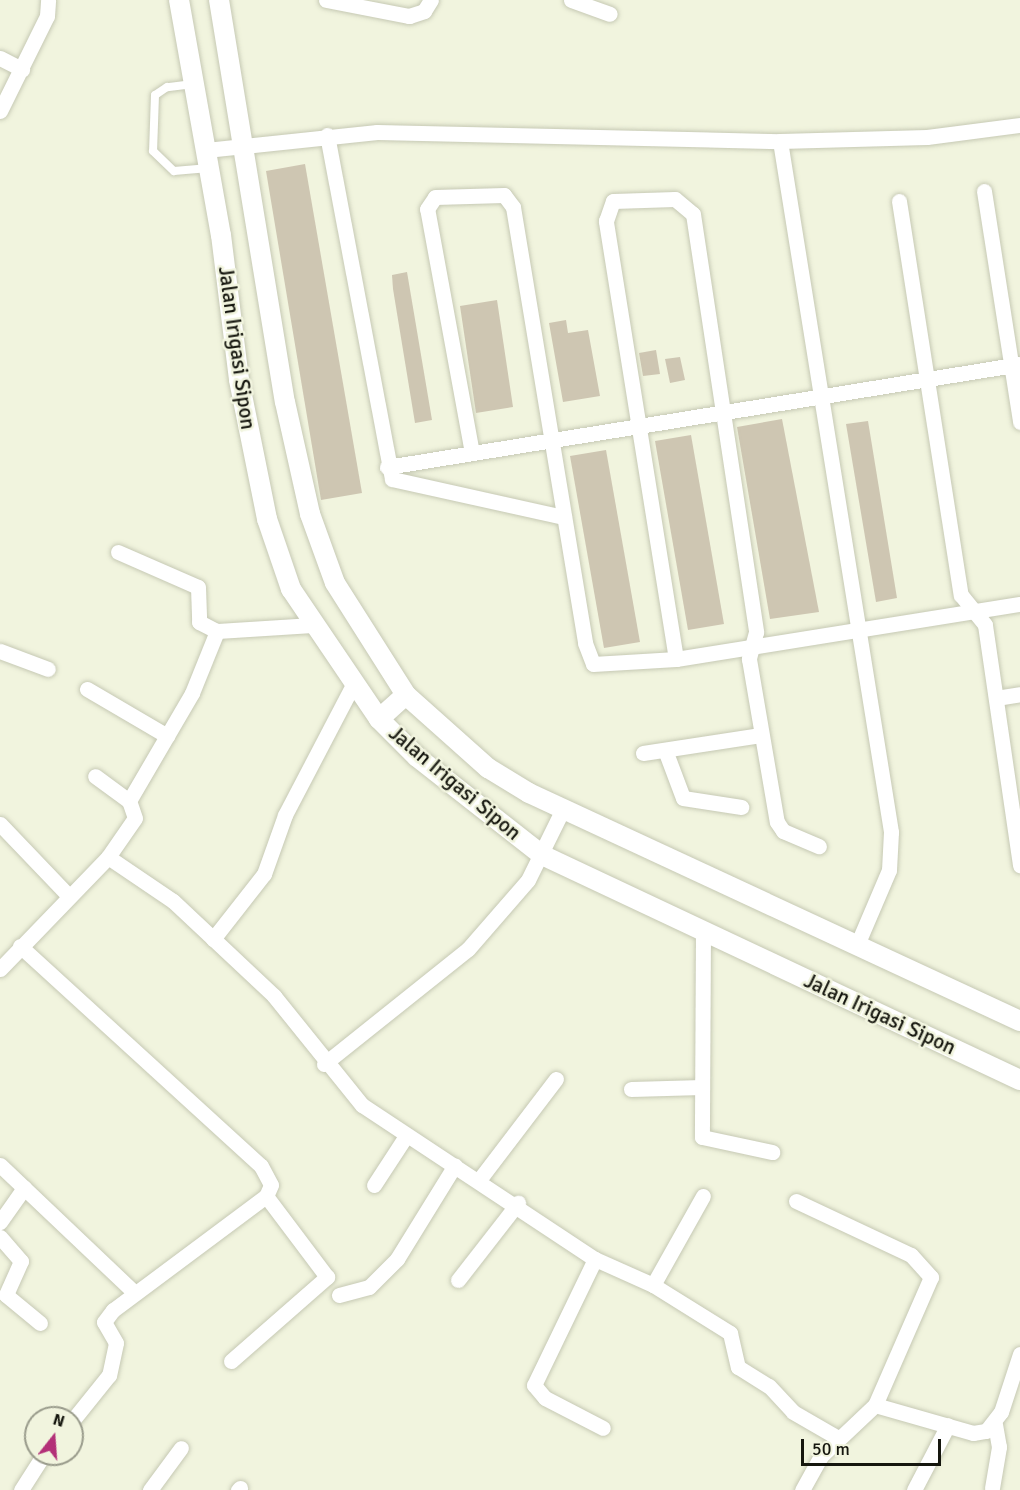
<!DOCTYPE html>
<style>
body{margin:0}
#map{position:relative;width:1020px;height:1490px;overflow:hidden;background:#f1f4de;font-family:Signika,sans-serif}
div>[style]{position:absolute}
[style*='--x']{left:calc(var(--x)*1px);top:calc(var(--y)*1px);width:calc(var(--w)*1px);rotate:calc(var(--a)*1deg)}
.building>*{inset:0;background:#cec6b2}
.roads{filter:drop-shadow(0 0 2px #c6c9b4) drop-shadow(0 0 2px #c6c9b4)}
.service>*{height:8px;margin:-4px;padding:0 4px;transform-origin:4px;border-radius:4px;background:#fff}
.minor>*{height:15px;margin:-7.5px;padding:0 7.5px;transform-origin:7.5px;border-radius:7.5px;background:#fff}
.tertiary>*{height:20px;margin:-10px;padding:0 10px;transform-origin:10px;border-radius:10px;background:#fff}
span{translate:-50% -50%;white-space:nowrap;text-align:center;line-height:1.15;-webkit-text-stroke:5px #f1f4de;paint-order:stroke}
.street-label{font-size:21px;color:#15160e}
.north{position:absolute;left:24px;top:1406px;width:60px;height:60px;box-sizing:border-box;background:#f1f4de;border:2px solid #999b8b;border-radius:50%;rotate:17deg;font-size:16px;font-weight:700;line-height:24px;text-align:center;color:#15160e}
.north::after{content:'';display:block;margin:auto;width:21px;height:27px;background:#b33078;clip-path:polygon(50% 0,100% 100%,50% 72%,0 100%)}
.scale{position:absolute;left:801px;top:1439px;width:140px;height:27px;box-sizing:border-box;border:3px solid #15160e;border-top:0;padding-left:8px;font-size:18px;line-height:21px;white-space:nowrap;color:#15160e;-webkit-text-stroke:4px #f1f4de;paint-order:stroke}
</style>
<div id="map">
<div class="building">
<i style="clip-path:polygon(305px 164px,362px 493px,321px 500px,266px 171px)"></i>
<i style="clip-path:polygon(407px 272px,432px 420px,415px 423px,393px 289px,392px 275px)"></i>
<i style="clip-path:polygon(497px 300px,513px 407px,476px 413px,460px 306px)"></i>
<i style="clip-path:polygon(566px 320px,568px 333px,588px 330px,600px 396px,563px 402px,549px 323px)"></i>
<i style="clip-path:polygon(656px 350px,660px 374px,643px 376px,639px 353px)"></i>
<i style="clip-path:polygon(680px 357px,685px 380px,670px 383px,665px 359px)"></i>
<i style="clip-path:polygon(782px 419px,819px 612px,770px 619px,737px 427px)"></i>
<i style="clip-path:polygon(868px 421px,897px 598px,876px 602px,846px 424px)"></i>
<i style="clip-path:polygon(691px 435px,724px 624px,688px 630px,655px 441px)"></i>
<i style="clip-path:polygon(606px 450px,640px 642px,604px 648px,570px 456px)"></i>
</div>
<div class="roads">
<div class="service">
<i style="--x:193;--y:84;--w:26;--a:173"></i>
<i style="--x:167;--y:87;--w:14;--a:146"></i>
<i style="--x:155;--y:95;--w:56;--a:92"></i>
<i style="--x:153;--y:151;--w:29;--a:44"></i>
<i style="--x:174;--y:171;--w:35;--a:-5"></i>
</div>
<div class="minor">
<i style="--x:326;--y:0;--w:85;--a:10.9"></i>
<i style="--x:409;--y:16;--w:16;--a:-18"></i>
<i style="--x:424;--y:11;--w:13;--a:-58"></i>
<i style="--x:571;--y:0;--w:41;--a:19.7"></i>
<i style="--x:0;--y:58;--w:25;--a:27"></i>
<i style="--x:0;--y:111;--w:106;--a:-63.7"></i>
<i style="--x:47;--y:16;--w:16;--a:-86"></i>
<i style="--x:327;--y:135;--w:350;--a:79.3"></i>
<i style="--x:392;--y:479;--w:176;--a:12.5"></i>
<i style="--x:780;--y:141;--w:700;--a:80.87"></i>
<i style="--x:891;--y:832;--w:38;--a:93"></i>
<i style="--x:889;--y:870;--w:82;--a:113.1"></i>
<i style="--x:206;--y:150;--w:172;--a:-6"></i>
<i style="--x:377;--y:132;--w:403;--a:1.3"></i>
<i style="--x:780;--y:141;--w:147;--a:-1.6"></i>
<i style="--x:927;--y:137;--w:94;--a:-7.4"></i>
<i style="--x:984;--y:191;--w:234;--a:81.1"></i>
<i style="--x:899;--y:201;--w:399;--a:81.1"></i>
<i style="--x:961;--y:595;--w:38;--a:51"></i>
<i style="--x:985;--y:625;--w:243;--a:81.7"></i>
<i style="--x:472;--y:453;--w:248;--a:-100.4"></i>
<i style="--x:427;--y:209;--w:14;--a:-56"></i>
<i style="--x:435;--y:197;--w:69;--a:-1.7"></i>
<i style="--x:504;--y:195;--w:15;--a:53"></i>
<i style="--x:513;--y:207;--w:442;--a:80.6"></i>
<i style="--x:585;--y:643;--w:22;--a:69"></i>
<i style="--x:593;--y:664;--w:83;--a:-3.4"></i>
<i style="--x:676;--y:659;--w:348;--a:-9.1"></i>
<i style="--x:387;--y:467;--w:641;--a:-9.24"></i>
<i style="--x:118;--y:552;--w:87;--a:23.6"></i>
<i style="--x:198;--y:587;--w:35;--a:88"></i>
<i style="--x:199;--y:622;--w:20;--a:27"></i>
<i style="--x:0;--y:651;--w:51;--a:20.6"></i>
<i style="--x:676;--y:659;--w:444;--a:-99.1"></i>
<i style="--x:606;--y:221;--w:21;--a:-71"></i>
<i style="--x:613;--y:201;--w:62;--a:-1.8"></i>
<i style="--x:675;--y:199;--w:23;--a:40"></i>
<i style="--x:693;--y:214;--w:423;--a:81.4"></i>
<i style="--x:756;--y:632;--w:28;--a:105"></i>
<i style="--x:749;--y:659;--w:165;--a:80.3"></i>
<i style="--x:777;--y:822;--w:11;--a:56"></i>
<i style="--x:783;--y:831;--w:39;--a:23"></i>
<i style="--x:87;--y:689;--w:93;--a:30.4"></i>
<i style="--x:996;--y:698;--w:24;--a:-9"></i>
<i style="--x:665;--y:750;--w:51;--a:69.4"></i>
<i style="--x:683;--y:798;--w:59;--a:8.8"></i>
<i style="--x:643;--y:753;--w:119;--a:-8.7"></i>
<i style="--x:129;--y:801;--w:125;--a:-59.7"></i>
<i style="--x:192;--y:693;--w:67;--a:-68"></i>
<i style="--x:217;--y:631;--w:96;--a:-3.6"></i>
<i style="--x:0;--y:824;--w:97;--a:46.3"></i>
<i style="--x:108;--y:857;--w:78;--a:34.1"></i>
<i style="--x:173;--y:901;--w:139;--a:43.2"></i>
<i style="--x:274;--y:996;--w:140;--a:51.1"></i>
<i style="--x:362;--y:1105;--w:279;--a:33.5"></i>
<i style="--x:595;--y:1259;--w:64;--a:24.1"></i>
<i style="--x:653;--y:1285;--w:91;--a:31.9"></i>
<i style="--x:730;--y:1333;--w:35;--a:77"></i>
<i style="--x:738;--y:1367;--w:36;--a:32"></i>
<i style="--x:769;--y:1386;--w:35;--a:47"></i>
<i style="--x:793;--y:1412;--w:52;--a:30"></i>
<i style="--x:703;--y:930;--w:207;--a:90.3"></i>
<i style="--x:702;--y:1137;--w:72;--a:12.1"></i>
<i style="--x:213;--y:939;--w:83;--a:-51.9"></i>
<i style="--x:264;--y:874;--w:63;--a:-70.4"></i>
<i style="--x:285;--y:815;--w:147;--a:-62.4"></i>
<i style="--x:20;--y:946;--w:326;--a:42.4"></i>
<i style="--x:261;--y:1166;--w:21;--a:62"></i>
<i style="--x:271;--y:1185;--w:12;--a:114"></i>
<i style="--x:266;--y:1196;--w:191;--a:143.3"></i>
<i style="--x:113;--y:1310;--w:15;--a:127"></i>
<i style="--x:104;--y:1322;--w:24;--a:60"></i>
<i style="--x:116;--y:1343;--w:33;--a:102"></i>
<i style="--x:109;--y:1375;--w:59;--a:128.8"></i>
<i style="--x:0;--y:969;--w:156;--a:-46"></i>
<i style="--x:108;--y:857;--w:47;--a:-55.3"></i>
<i style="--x:135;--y:818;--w:18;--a:-109"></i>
<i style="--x:129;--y:801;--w:42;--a:-143.7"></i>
<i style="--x:324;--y:1064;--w:184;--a:-38.6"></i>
<i style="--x:468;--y:949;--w:91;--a:-49"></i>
<i style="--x:528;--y:880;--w:79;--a:-63.8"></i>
<i style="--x:631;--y:1089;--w:71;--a:-1.6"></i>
<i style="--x:0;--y:1165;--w:185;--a:43.5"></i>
<i style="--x:479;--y:1180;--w:127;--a:-52.7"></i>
<i style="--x:374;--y:1185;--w:59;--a:-56.9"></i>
<i style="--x:796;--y:1201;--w:127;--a:25.2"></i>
<i style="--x:911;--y:1255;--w:30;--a:48"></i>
<i style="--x:931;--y:1277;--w:140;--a:113.6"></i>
<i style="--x:875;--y:1405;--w:74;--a:136.6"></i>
<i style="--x:821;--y:1456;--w:39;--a:119"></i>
<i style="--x:0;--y:1222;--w:42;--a:-54.8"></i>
<i style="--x:0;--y:1237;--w:32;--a:49"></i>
<i style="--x:21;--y:1261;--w:37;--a:114"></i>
<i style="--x:6;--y:1295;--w:44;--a:39.5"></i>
<i style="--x:595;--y:1259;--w:140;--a:115.8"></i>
<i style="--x:534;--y:1385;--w:17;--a:50"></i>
<i style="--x:545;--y:1398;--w:65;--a:27.3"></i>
<i style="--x:458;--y:1280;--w:98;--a:-52.1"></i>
<i style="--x:653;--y:1285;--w:102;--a:-60.7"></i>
<i style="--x:339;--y:1295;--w:31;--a:-15"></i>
<i style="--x:369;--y:1287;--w:40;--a:-45"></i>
<i style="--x:397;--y:1259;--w:110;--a:-58.3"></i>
<i style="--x:231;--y:1361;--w:128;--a:-41.2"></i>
<i style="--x:327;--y:1277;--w:101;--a:-127"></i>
<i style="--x:875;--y:1405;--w:102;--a:15.9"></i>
<i style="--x:973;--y:1433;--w:13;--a:-9"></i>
<i style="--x:986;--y:1431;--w:24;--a:-52"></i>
<i style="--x:1001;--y:1412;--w:61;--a:-71.9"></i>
<i style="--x:992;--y:1488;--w:42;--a:-80.3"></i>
<i style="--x:999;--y:1447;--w:23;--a:-100"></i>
<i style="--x:21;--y:1490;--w:43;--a:-57.4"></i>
<i style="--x:150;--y:1490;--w:52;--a:-53.6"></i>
<i style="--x:238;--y:1490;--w:3;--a:-45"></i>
<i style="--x:914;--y:1490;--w:73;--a:-62.4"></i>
</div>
<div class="tertiary">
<i style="--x:179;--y:0;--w:239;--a:79.9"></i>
<i style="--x:221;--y:235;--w:146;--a:82.9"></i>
<i style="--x:239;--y:380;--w:142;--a:78.6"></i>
<i style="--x:267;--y:519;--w:74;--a:71.1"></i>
<i style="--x:291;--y:589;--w:157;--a:55.9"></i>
<i style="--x:379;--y:719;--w:54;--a:45"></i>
<i style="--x:417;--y:757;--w:159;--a:38.1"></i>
<i style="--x:542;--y:855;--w:528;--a:25.21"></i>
<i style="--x:219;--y:0;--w:407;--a:80.7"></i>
<i style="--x:285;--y:402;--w:115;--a:77.4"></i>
<i style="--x:310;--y:514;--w:73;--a:70.1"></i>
<i style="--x:335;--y:583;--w:133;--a:57.6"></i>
<i style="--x:406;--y:695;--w:110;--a:41.7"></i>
<i style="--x:488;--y:768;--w:48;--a:31.4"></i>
<i style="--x:529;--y:793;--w:541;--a:24.91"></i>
<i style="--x:379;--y:719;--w:36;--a:-42"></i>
</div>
</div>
<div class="street-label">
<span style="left:237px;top:348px;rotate:82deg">Jalan Irigasi Sipon</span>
<span style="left:455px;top:783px;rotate:40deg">Jalan Irigasi Sipon</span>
<span style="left:880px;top:1014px;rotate:25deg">Jalan Irigasi Sipon</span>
</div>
<div class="north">N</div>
<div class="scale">50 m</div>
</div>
